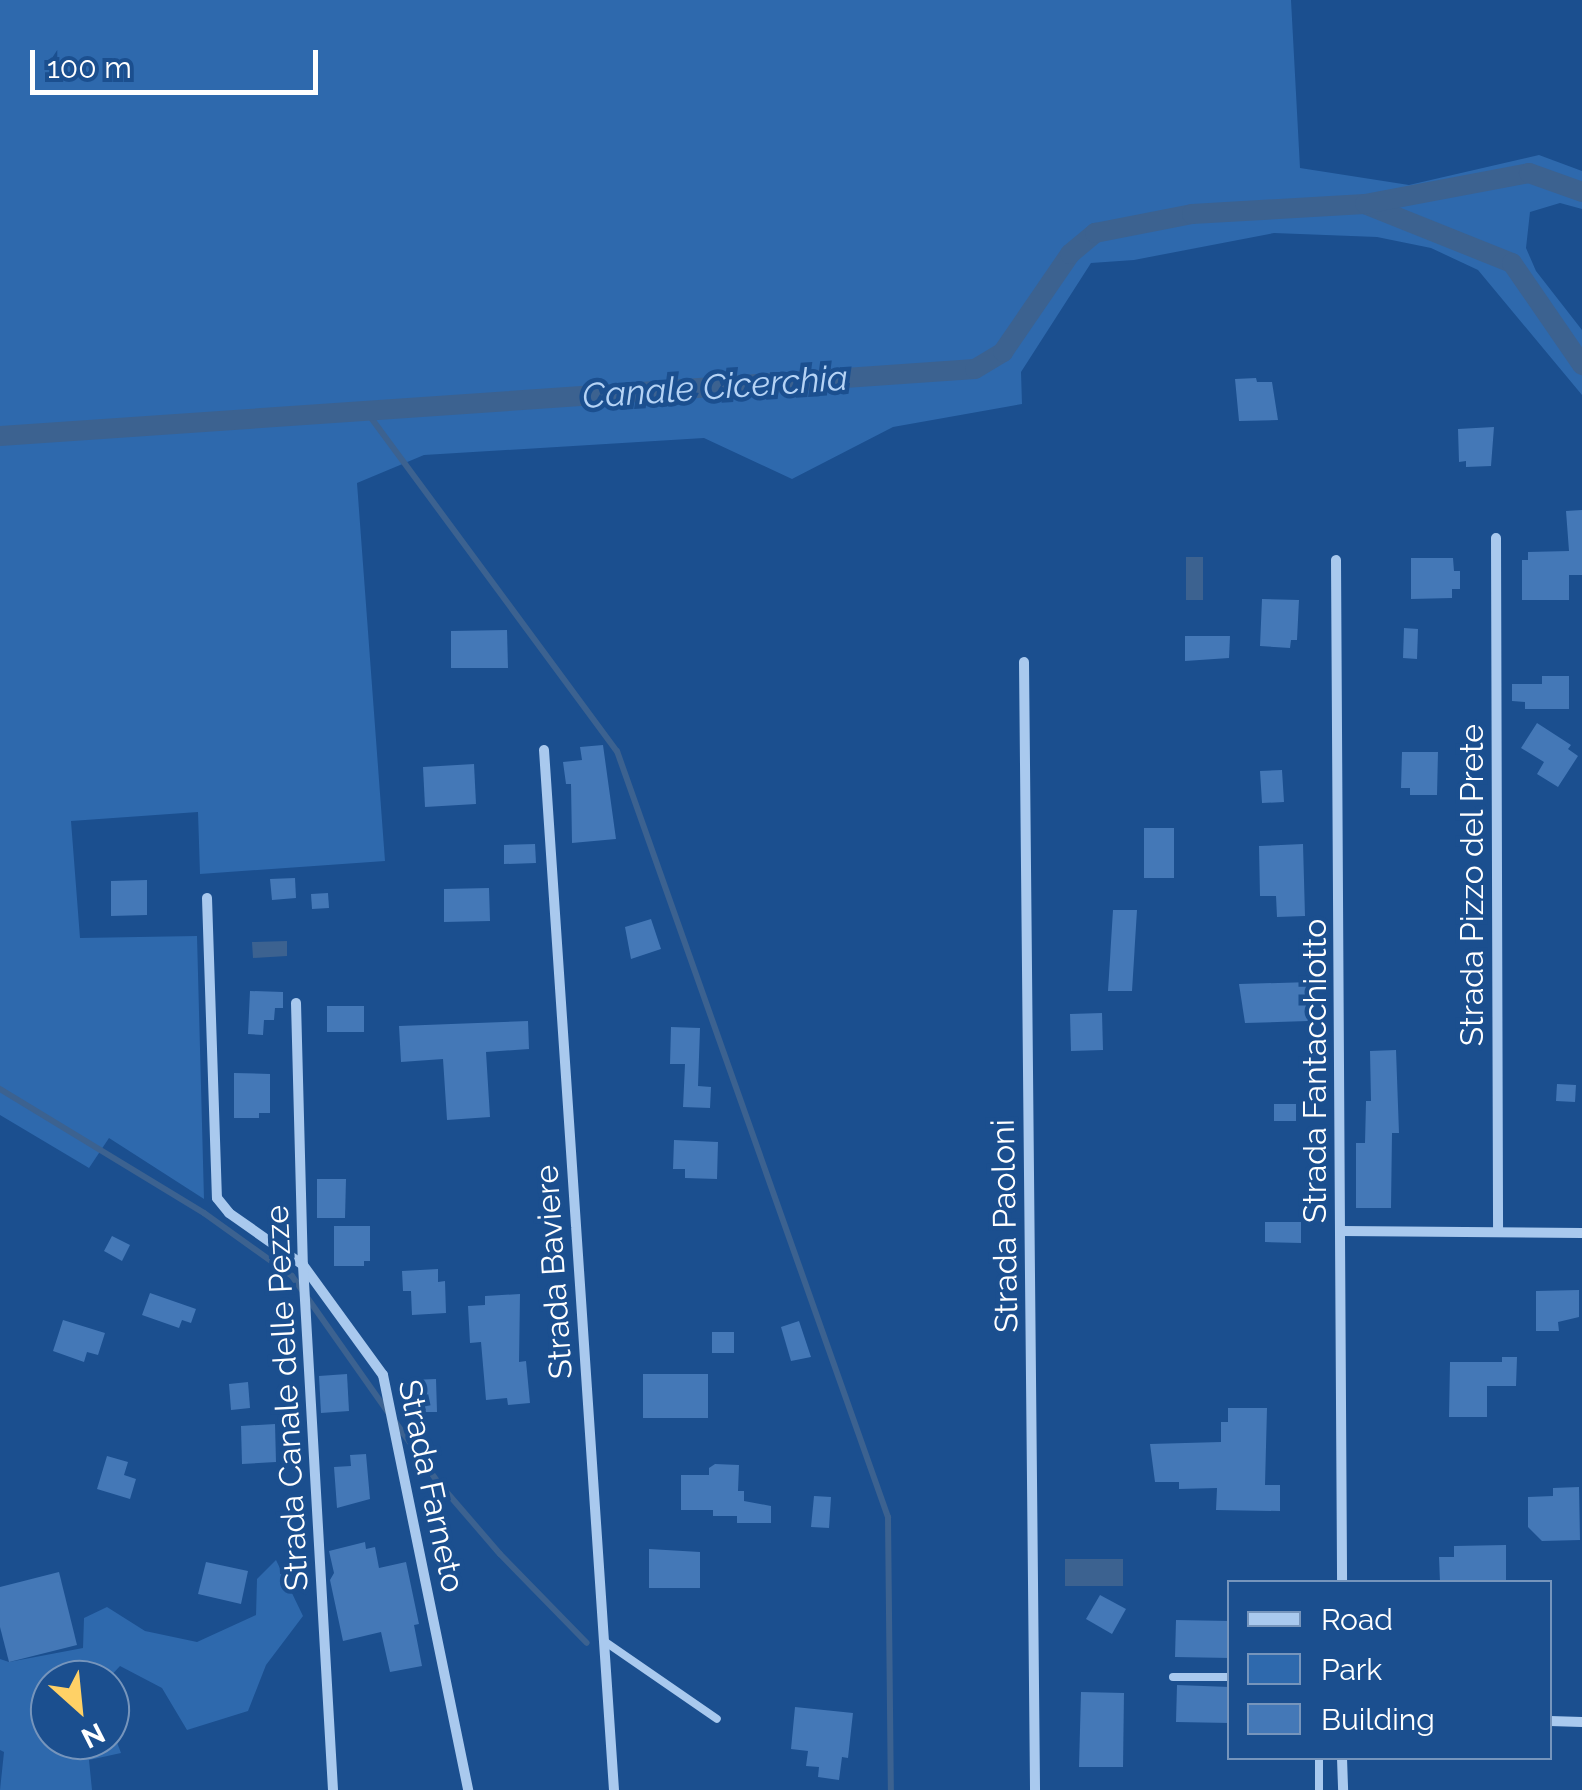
<!DOCTYPE html>
<style>
body{margin:0}
#map{position:relative;width:1582px;height:1790px;overflow:hidden;background:#1b4f8f;font-family:Raleway,sans-serif}
div>[style]{position:absolute}
[style*='--x']{left:calc(var(--x)*1px);top:calc(var(--y)*1px);width:calc(var(--w)*1px);rotate:calc(var(--a)*1deg)}
.green>*{inset:0;background:#2e69ad}
.water>*{inset:0;background:#3c6290}
.stream>*{height:6px;margin:-3px;padding:0 3px;transform-origin:3px;border-radius:3px;background:#3c6290}
.canal>*{height:20px;margin:-10px;padding:0 10px;transform-origin:10px;border-radius:10px;background:#3c6290}
.building>*{inset:0;background:#4478b7}
.lane>*{height:8px;margin:-4px;padding:0 4px;transform-origin:4px;border-radius:4px;background:#a9c9ee}
.street>*{height:10px;margin:-5px;padding:0 5px;transform-origin:5px;border-radius:5px;background:#a9c9ee}
span{translate:-50% -50%;white-space:nowrap;text-align:center;line-height:1.15;-webkit-text-stroke:9px #1b4f8f;paint-order:stroke}
.street-label{font-size:32px;color:#fff}
.water-label{font-size:35px;color:#b5d3f5;font-style:italic}
.legend{position:absolute;left:1227px;top:1580px;width:325px;height:180px;box-sizing:border-box;background:#1b4f8f;border:2px solid #7695bc;margin:0;padding:12px 18px;list-style:none;font-size:30px;color:#fff}
.legend li{display:flex;align-items:center;gap:20px;height:50px}
.legend b{width:50px;border:2px solid #7695bc}
.north{position:absolute;left:30px;top:1660px;width:100px;height:100px;box-sizing:border-box;background:#1b4f8f;border:2px solid #7695bc;border-radius:50%;rotate:153deg;font-size:28px;font-weight:700;line-height:40px;text-align:center;color:#fff}
.north::after{content:'';display:block;margin:auto;width:35px;height:45px;background:#ffd166;clip-path:polygon(50% 0,100% 100%,50% 72%,0 100%)}
.scale{position:absolute;left:30px;top:50px;width:288px;height:45px;box-sizing:border-box;border:5px solid #fff;border-top:0;padding-left:12px;font-size:30px;line-height:35px;white-space:nowrap;color:#fff;-webkit-text-stroke:8px #1b4f8f;paint-order:stroke}
</style>
<div id="map">
<div class="green">
<i style="clip-path:polygon(0 0,1291px 0,1300px 168px,1409px 185px,1539px 155px,1582px 171px,1582px 209px,1560px 203px,1530px 212px,1526px 248px,1536px 271px,1582px 330px,1582px 395px,1478px 270px,1431px 248px,1377px 237px,1274px 233px,1134px 260px,1091px 263px,1021px 372px,1022px 404px,893px 427px,792px 479px,704px 438px,424px 455px,357px 483px,385px 861px,200px 874px,198px 812px,71px 821px,80px 938px,197px 936px,204px 1199px,109px 1138px,89px 1168px,0 1115px)"></i>
<i style="clip-path:polygon(276px 1560px,303px 1616px,266px 1665px,248px 1711px,187px 1730px,162px 1688px,120px 1666px,107px 1680px,50px 1680px,50px 1740px,110px 1740px,110px 1724px,121px 1753px,89px 1760px,92px 1790px,0 1790px,4px 1752px,0 1750px,0 1659px,9px 1662px,83px 1648px,84px 1618px,107px 1607px,145px 1631px,197px 1642px,256px 1615px,257px 1579px)"></i>
</div>
<div class="water">
<i style="clip-path:polygon(1186px 557px,1203px 557px,1203px 600px,1186px 600px)"></i>
<i style="clip-path:polygon(287px 941px,287px 956px,253px 958px,252px 942px)"></i>
<i style="clip-path:polygon(1065px 1559px,1123px 1559px,1123px 1586px,1065px 1586px)"></i>
</div>
<div class="stream">
<i style="--x:366;--y:411;--w:423;--a:53.6"></i>
<i style="--x:617;--y:751;--w:813;--a:70.52"></i>
<i style="--x:888;--y:1517;--w:273;--a:89.4"></i>
<i style="--x:0;--y:1089;--w:239;--a:31.3"></i>
<i style="--x:204;--y:1213;--w:108;--a:35.6"></i>
<i style="--x:292;--y:1276;--w:166;--a:54.8"></i>
<i style="--x:396;--y:1423;--w:71;--a:54.7"></i>
<i style="--x:437;--y:1481;--w:96;--a:49.2"></i>
<i style="--x:500;--y:1554;--w:124;--a:45.7"></i>
</div>
<div class="canal">
<i style="--x:1367;--y:205;--w:156;--a:21.8"></i>
<i style="--x:1512;--y:263;--w:124;--a:55.5"></i>
<i style="--x:0;--y:436;--w:977;--a:-3.93"></i>
<i style="--x:975;--y:369;--w:33;--a:-31"></i>
<i style="--x:1003;--y:352;--w:119;--a:-55.6"></i>
<i style="--x:1070;--y:254;--w:33;--a:-40"></i>
<i style="--x:1095;--y:233;--w:99;--a:-11.1"></i>
<i style="--x:1192;--y:214;--w:173;--a:-3.3"></i>
<i style="--x:1365;--y:204;--w:167;--a:-10.7"></i>
<i style="--x:1529;--y:173;--w:56;--a:19.7"></i>
</div>
<div class="building">
<i style="clip-path:polygon(1256px 378px,1257px 382px,1272px 382px,1278px 420px,1239px 421px,1235px 379px)"></i>
<i style="clip-path:polygon(1494px 427px,1491px 466px,1466px 467px,1466px 461px,1459px 462px,1458px 429px)"></i>
<i style="clip-path:polygon(1582px 510px,1582px 575px,1569px 575px,1569px 600px,1522px 600px,1522px 560px,1528px 560px,1528px 552px,1569px 551px,1566px 511px)"></i>
<i style="clip-path:polygon(1411px 558px,1453px 558px,1454px 571px,1460px 571px,1460px 589px,1452px 589px,1452px 598px,1411px 599px)"></i>
<i style="clip-path:polygon(1262px 599px,1299px 600px,1297px 640px,1291px 640px,1290px 648px,1260px 646px)"></i>
<i style="clip-path:polygon(1404px 628px,1418px 629px,1417px 659px,1403px 658px)"></i>
<i style="clip-path:polygon(507px 630px,508px 668px,451px 668px,451px 631px)"></i>
<i style="clip-path:polygon(1185px 636px,1230px 636px,1229px 658px,1185px 661px)"></i>
<i style="clip-path:polygon(1542px 676px,1569px 676px,1569px 709px,1525px 709px,1525px 702px,1512px 701px,1512px 684px,1542px 684px)"></i>
<i style="clip-path:polygon(1537px 723px,1571px 745px,1568px 749px,1578px 756px,1558px 787px,1537px 774px,1544px 762px,1521px 748px)"></i>
<i style="clip-path:polygon(603px 745px,616px 839px,572px 843px,571px 784px,566px 784px,563px 762px,582px 760px,580px 747px)"></i>
<i style="clip-path:polygon(1402px 752px,1438px 752px,1437px 795px,1410px 795px,1410px 788px,1401px 788px)"></i>
<i style="clip-path:polygon(474px 764px,476px 804px,425px 807px,423px 767px)"></i>
<i style="clip-path:polygon(1282px 770px,1284px 802px,1262px 803px,1260px 771px)"></i>
<i style="clip-path:polygon(1144px 828px,1174px 828px,1174px 878px,1144px 878px)"></i>
<i style="clip-path:polygon(535px 844px,536px 863px,504px 864px,504px 845px)"></i>
<i style="clip-path:polygon(1303px 844px,1305px 916px,1277px 917px,1276px 896px,1260px 896px,1259px 846px)"></i>
<i style="clip-path:polygon(295px 878px,296px 898px,272px 900px,270px 879px)"></i>
<i style="clip-path:polygon(147px 880px,147px 915px,111px 916px,111px 881px)"></i>
<i style="clip-path:polygon(489px 888px,490px 921px,444px 922px,444px 889px)"></i>
<i style="clip-path:polygon(328px 893px,329px 908px,312px 909px,311px 894px)"></i>
<i style="clip-path:polygon(1113px 910px,1137px 910px,1132px 991px,1108px 991px)"></i>
<i style="clip-path:polygon(651px 919px,661px 949px,631px 959px,625px 927px)"></i>
<i style="clip-path:polygon(1311px 982px,1308px 1021px,1245px 1023px,1239px 984px)"></i>
<i style="clip-path:polygon(250px 991px,283px 992px,283px 1008px,275px 1008px,274px 1020px,264px 1020px,263px 1035px,248px 1034px)"></i>
<i style="clip-path:polygon(327px 1006px,364px 1006px,364px 1032px,327px 1032px)"></i>
<i style="clip-path:polygon(1102px 1013px,1103px 1050px,1071px 1051px,1070px 1014px)"></i>
<i style="clip-path:polygon(528px 1021px,529px 1049px,486px 1052px,490px 1117px,447px 1120px,443px 1059px,401px 1062px,399px 1026px)"></i>
<i style="clip-path:polygon(671px 1027px,700px 1028px,698px 1086px,711px 1087px,710px 1108px,683px 1107px,685px 1064px,670px 1064px)"></i>
<i style="clip-path:polygon(1396px 1050px,1399px 1133px,1392px 1133px,1391px 1208px,1356px 1208px,1356px 1143px,1365px 1143px,1366px 1101px,1371px 1101px,1370px 1051px)"></i>
<i style="clip-path:polygon(234px 1073px,270px 1074px,270px 1113px,259px 1113px,259px 1118px,234px 1118px)"></i>
<i style="clip-path:polygon(1557px 1084px,1576px 1085px,1575px 1102px,1556px 1101px)"></i>
<i style="clip-path:polygon(1274px 1104px,1296px 1104px,1296px 1121px,1274px 1121px)"></i>
<i style="clip-path:polygon(674px 1140px,718px 1142px,717px 1179px,685px 1178px,685px 1169px,673px 1169px)"></i>
<i style="clip-path:polygon(317px 1179px,346px 1179px,345px 1218px,317px 1218px)"></i>
<i style="clip-path:polygon(1265px 1222px,1301px 1222px,1301px 1243px,1265px 1242px)"></i>
<i style="clip-path:polygon(334px 1226px,370px 1226px,370px 1261px,364px 1261px,364px 1266px,334px 1266px)"></i>
<i style="clip-path:polygon(112px 1236px,130px 1245px,122px 1261px,104px 1251px)"></i>
<i style="clip-path:polygon(438px 1269px,438px 1282px,445px 1281px,446px 1313px,412px 1315px,411px 1291px,403px 1291px,402px 1271px)"></i>
<i style="clip-path:polygon(1579px 1290px,1579px 1317px,1558px 1322px,1559px 1331px,1536px 1331px,1536px 1291px)"></i>
<i style="clip-path:polygon(150px 1293px,196px 1309px,191px 1323px,182px 1320px,179px 1328px,142px 1315px)"></i>
<i style="clip-path:polygon(520px 1294px,519px 1362px,526px 1361px,530px 1403px,508px 1405px,507px 1398px,486px 1400px,481px 1342px,470px 1343px,468px 1306px,485px 1305px,485px 1296px)"></i>
<i style="clip-path:polygon(63px 1320px,105px 1333px,98px 1355px,87px 1352px,84px 1362px,53px 1351px)"></i>
<i style="clip-path:polygon(799px 1321px,811px 1357px,791px 1361px,781px 1327px)"></i>
<i style="clip-path:polygon(712px 1332px,734px 1332px,734px 1353px,712px 1353px)"></i>
<i style="clip-path:polygon(1502px 1357px,1517px 1357px,1516px 1386px,1487px 1386px,1487px 1417px,1449px 1417px,1450px 1362px,1502px 1362px)"></i>
<i style="clip-path:polygon(347px 1374px,349px 1411px,321px 1413px,319px 1376px)"></i>
<i style="clip-path:polygon(643px 1374px,708px 1374px,708px 1418px,643px 1418px)"></i>
<i style="clip-path:polygon(436px 1379px,437px 1412px,413px 1412px,411px 1380px)"></i>
<i style="clip-path:polygon(248px 1382px,250px 1408px,231px 1410px,229px 1384px)"></i>
<i style="clip-path:polygon(1228px 1408px,1267px 1408px,1265px 1485px,1280px 1485px,1280px 1511px,1216px 1510px,1217px 1488px,1179px 1489px,1179px 1482px,1155px 1482px,1150px 1444px,1221px 1442px,1221px 1422px,1228px 1422px)"></i>
<i style="clip-path:polygon(275px 1424px,276px 1462px,242px 1464px,241px 1426px)"></i>
<i style="clip-path:polygon(366px 1454px,370px 1499px,337px 1508px,334px 1467px,351px 1466px,350px 1455px)"></i>
<i style="clip-path:polygon(107px 1456px,128px 1462px,124px 1475px,136px 1479px,130px 1499px,97px 1489px)"></i>
<i style="clip-path:polygon(715px 1464px,739px 1465px,738px 1491px,744px 1491px,744px 1501px,771px 1506px,771px 1523px,737px 1523px,737px 1516px,713px 1516px,713px 1510px,681px 1510px,681px 1475px,709px 1475px,709px 1468px)"></i>
<i style="clip-path:polygon(1579px 1487px,1580px 1540px,1542px 1541px,1528px 1527px,1528px 1497px,1553px 1496px,1553px 1488px)"></i>
<i style="clip-path:polygon(814px 1496px,831px 1497px,829px 1528px,811px 1527px)"></i>
<i style="clip-path:polygon(365px 1542px,366px 1549px,375px 1547px,379px 1568px,406px 1562px,419px 1624px,414px 1625px,422px 1666px,390px 1672px,381px 1632px,343px 1641px,330px 1580px,334px 1573px,329px 1551px)"></i>
<i style="clip-path:polygon(1506px 1545px,1506px 1582px,1440px 1582px,1439px 1557px,1454px 1557px,1454px 1546px)"></i>
<i style="clip-path:polygon(649px 1549px,700px 1552px,700px 1588px,649px 1588px)"></i>
<i style="clip-path:polygon(206px 1562px,248px 1571px,241px 1604px,198px 1594px)"></i>
<i style="clip-path:polygon(59px 1572px,77px 1645px,9px 1662px,0 1627px,0 1587px)"></i>
<i style="clip-path:polygon(1100px 1595px,1126px 1609px,1112px 1634px,1086px 1619px)"></i>
<i style="clip-path:polygon(1176px 1620px,1230px 1621px,1230px 1658px,1175px 1657px)"></i>
<i style="clip-path:polygon(1177px 1685px,1230px 1687px,1230px 1723px,1176px 1722px)"></i>
<i style="clip-path:polygon(1081px 1692px,1124px 1693px,1123px 1767px,1079px 1767px)"></i>
<i style="clip-path:polygon(795px 1707px,853px 1713px,848px 1758px,842px 1757px,839px 1780px,818px 1777px,819px 1767px,806px 1766px,808px 1751px,791px 1749px)"></i>
</div>
<div class="lane">
<i style="--x:604;--y:1641;--w:137;--a:34.6"></i>
<i style="--x:1173;--y:1677;--w:57;--a:0"></i>
<i style="--x:1319;--y:1790;--w:32;--a:-90"></i>
</div>
<div class="street">
<i style="--x:1496;--y:538;--w:694;--a:89.83"></i>
<i style="--x:1336;--y:560;--w:1022;--a:89.66"></i>
<i style="--x:1024;--y:662;--w:1128;--a:89.44"></i>
<i style="--x:544;--y:750;--w:1042;--a:86.15"></i>
<i style="--x:207;--y:898;--w:300;--a:88.1"></i>
<i style="--x:217;--y:1198;--w:19;--a:51"></i>
<i style="--x:229;--y:1213;--w:90;--a:35.1"></i>
<i style="--x:303;--y:1265;--w:136;--a:54"></i>
<i style="--x:383;--y:1375;--w:424;--a:78.4"></i>
<i style="--x:296;--y:1003;--w:262;--a:88.5"></i>
<i style="--x:303;--y:1265;--w:526;--a:86.73"></i>
<i style="--x:1342;--y:1231;--w:240;--a:0.5"></i>
<i style="--x:1550;--y:1721;--w:32;--a:2"></i>
<i style="--x:1342;--y:1758;--w:32;--a:88"></i>
</div>
<div class="street-label">
<span style="left:1472px;top:885px;rotate:-90deg">Strada Pizzo del Prete</span>
<span style="left:1315px;top:1071px;rotate:-90deg">Strada Fantacchiotto</span>
<span style="left:1005px;top:1226px;rotate:-91deg">Strada Paoloni</span>
<span style="left:554px;top:1272px;rotate:-94deg">Strada Baviere</span>
<span style="left:287px;top:1398px;rotate:-93deg">Strada Canale delle Pezze</span>
<span style="left:431px;top:1486px;rotate:78deg">Strada Farneto</span>
</div>
<div class="water-label">
<span style="left:715px;top:387px;rotate:-4deg">Canale Cicerchia</span>
</div>
<ul class="legend">
<li><b style="height:12px;background:#a9c9ee"></b>Road</li>
<li><b style="height:28px;background:#2e69ad"></b>Park</li>
<li><b style="height:28px;background:#4478b7"></b>Building</li>
</ul>
<div class="north">N</div>
<div class="scale">100 m</div>
</div>
